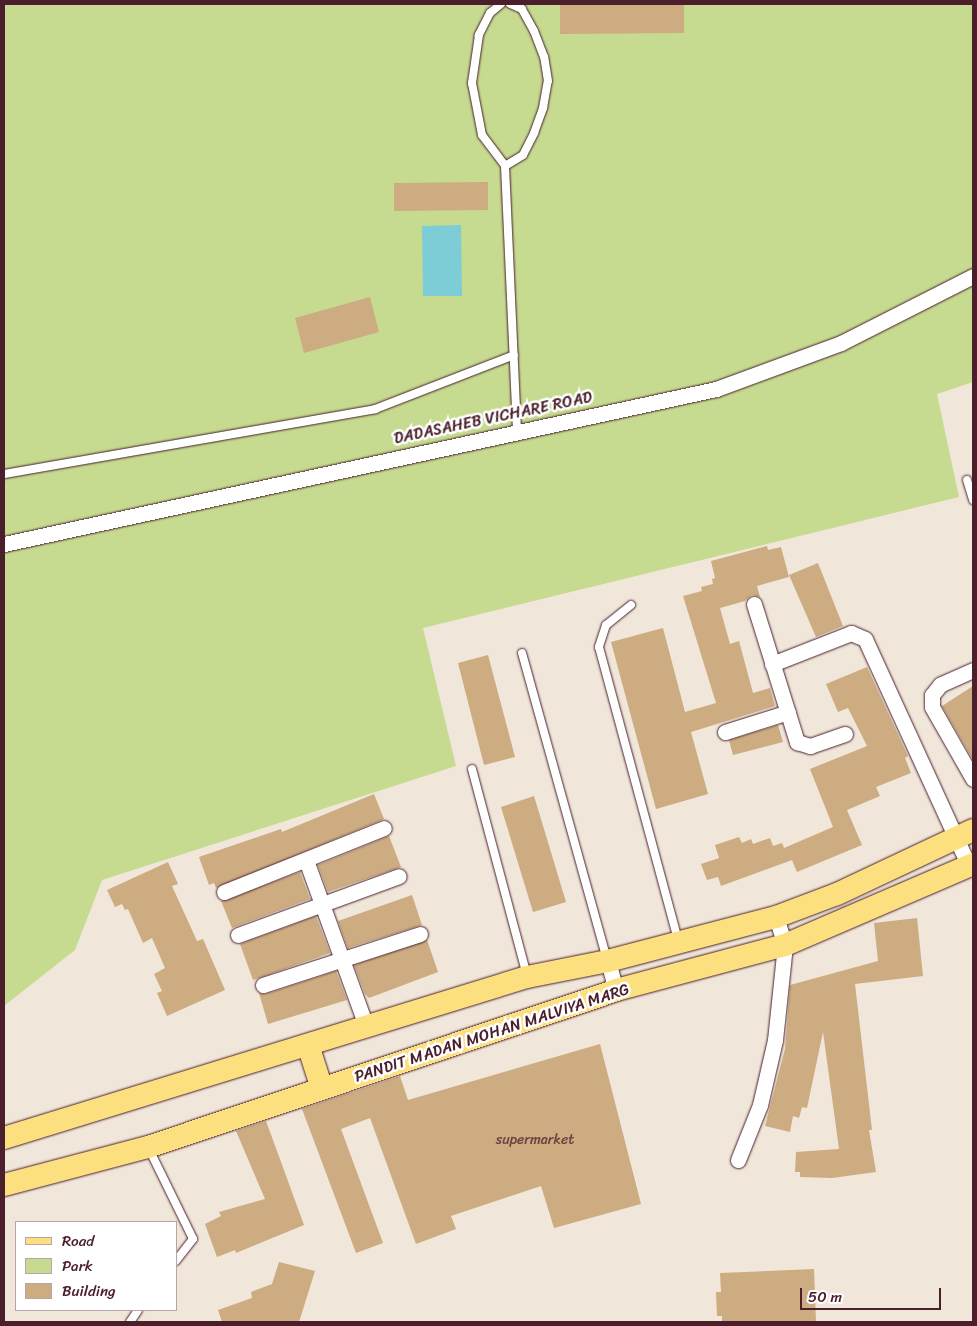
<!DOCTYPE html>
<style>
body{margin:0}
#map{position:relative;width:977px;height:1326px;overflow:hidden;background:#f0e6d9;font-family:Sriracha,sans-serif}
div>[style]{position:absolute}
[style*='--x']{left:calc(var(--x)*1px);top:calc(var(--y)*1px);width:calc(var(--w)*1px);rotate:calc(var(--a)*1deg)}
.green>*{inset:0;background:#c6db90}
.water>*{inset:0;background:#7ccdd5}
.building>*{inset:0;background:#ccac80}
.roads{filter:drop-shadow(0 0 1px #4a1f2b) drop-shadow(0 0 1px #4a1f2b)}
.lane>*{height:8px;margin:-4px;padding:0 4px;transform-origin:4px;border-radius:4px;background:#fff}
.street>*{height:15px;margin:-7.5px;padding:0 7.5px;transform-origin:7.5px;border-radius:7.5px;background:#fff}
.primary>*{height:22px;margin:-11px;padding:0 11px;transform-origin:11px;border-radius:11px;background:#fce080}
span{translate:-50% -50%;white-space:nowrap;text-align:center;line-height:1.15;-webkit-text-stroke:5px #fff;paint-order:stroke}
.number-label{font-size:14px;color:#6a4240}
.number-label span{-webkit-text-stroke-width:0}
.street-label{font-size:16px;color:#4a1f2b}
.frame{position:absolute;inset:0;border:5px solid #4a1f2b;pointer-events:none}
.legend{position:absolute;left:15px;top:1221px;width:162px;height:90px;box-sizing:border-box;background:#fff;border:1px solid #b7a5aa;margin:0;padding:6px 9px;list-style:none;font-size:15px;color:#4a1f2b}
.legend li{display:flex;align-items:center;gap:10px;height:25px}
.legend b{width:25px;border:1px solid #b7a5aa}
.scale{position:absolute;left:800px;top:1288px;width:141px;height:22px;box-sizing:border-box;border:2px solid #4a1f2b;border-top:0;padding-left:6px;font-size:15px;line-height:18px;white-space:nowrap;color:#4a1f2b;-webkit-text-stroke:4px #fff;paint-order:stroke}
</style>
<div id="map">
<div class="green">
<i style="clip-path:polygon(4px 4px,973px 4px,973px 382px,937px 394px,959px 497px,423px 628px,456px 766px,102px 880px,75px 950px,4px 1006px)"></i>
</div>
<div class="water">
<i style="clip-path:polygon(461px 225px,462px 296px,423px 296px,422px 226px)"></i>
</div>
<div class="building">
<i style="clip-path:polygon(560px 4px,684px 4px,684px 33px,560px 34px)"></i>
<i style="clip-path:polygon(488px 182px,488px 210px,394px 211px,394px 183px)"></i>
<i style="clip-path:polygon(370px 297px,379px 332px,304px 353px,295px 318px)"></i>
<i style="clip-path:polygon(767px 546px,768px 550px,781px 547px,789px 577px,757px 586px,760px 597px,752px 595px,745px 601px,720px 608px,730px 644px,739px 641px,753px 693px,770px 688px,775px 706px,691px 732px,708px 794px,656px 809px,611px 642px,663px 628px,685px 712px,716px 703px,683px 596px,702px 591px,701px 587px,713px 584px,712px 579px,715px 578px,711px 561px)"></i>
<i style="clip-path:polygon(818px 563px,843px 626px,816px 637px,789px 575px)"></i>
<i style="clip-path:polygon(488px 655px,515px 757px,484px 765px,458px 663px)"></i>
<i style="clip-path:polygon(867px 667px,908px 756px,905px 758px,911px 773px,876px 787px,880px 796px,847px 810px,862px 845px,797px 872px,792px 860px,721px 886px,718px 877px,707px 880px,701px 864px,719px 858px,715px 845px,739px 837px,742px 843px,751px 839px,753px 844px,770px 838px,773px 846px,782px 843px,784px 848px,833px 827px,810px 769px,867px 746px,848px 708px,838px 712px,826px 684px)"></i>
<i style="clip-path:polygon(973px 686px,973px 760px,942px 706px)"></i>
<i style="clip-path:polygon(778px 725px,783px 742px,733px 755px,729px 740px)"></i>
<i style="clip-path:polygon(374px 794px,384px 819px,216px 888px,214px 883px,209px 885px,199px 857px,281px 829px,282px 832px)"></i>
<i style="clip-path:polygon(534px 796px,566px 902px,533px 912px,501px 807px)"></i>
<i style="clip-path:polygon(389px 836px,401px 867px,328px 892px,318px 865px)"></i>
<i style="clip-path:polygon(168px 862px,178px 884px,172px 886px,197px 941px,203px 939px,225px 990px,167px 1016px,157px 993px,162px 991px,154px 974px,165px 968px,152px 938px,143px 943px,128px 909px,125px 910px,122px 904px,115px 907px,107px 890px)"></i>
<i style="clip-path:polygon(300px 872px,310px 899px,232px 928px,221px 901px)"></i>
<i style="clip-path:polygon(412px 895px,422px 925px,348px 948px,338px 921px)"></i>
<i style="clip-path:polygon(316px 916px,330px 953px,253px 980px,240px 944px)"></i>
<i style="clip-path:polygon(917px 918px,923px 976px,855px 984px,872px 1130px,869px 1130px,876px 1172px,832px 1178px,800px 1177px,800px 1172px,795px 1172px,796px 1152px,839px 1149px,823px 1032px,807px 1108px,802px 1107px,799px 1118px,793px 1116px,790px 1132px,765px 1126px,785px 1049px,790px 985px,878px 961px,874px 923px)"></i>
<i style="clip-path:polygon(427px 940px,438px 972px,369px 998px,365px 994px,354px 965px)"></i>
<i style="clip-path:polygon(336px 971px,347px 1000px,268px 1024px,259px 993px,266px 994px)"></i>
<i style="clip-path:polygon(600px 1044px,641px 1204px,554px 1228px,541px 1186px,451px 1216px,456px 1229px,416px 1244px,370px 1118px,341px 1129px,383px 1243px,356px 1253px,302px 1109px,400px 1076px,408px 1100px)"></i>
<i style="clip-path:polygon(266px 1121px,304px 1225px,236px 1253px,235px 1250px,217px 1257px,205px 1224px,221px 1216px,219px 1212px,265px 1199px,236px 1131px)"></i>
<i style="clip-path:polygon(279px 1262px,315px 1271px,299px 1322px,222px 1322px,218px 1310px,252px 1298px,251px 1292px,272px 1284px)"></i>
<i style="clip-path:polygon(814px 1269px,816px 1322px,722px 1322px,722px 1316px,717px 1316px,716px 1292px,721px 1292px,720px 1273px)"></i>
</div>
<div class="roads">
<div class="lane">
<i style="--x:501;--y:4;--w:14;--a:141"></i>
<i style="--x:490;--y:13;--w:25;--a:117"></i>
<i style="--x:479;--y:35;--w:49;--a:98.3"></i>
<i style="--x:472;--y:83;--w:53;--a:79.1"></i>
<i style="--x:482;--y:135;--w:39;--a:53"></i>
<i style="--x:505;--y:166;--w:265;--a:87.4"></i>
<i style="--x:505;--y:166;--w:21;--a:-31"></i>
<i style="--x:523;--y:155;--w:25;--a:-63"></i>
<i style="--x:534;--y:133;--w:27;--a:-70"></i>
<i style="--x:543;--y:108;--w:27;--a:-80"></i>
<i style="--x:548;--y:81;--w:24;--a:-99"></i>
<i style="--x:544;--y:57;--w:28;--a:-111"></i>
<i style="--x:534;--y:31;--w:25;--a:-119"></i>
<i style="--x:522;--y:9;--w:13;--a:-157"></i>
<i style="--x:4;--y:474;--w:377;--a:-9.9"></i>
<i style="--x:375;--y:409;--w:149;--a:-21.2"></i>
<i style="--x:967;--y:480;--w:21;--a:73"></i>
<i style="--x:631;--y:605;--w:32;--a:141"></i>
<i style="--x:606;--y:625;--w:23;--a:108"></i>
<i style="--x:599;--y:647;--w:303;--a:74.9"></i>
<i style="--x:522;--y:653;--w:318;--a:74.5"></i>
<i style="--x:472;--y:769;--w:213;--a:75.1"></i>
<i style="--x:149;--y:1149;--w:100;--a:63.9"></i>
<i style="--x:193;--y:1239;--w:28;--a:128"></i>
<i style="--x:130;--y:1322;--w:14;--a:-56"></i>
</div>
<div class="street">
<i style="--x:4;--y:544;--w:729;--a:-12.28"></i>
<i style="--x:716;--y:389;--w:133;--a:-20.2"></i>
<i style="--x:841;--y:343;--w:148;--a:-26.9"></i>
<i style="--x:754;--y:604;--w:145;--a:72.7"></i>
<i style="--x:797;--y:742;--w:14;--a:17"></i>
<i style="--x:810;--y:746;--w:37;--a:-19"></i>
<i style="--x:772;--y:664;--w:85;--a:-21.4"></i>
<i style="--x:851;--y:633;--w:15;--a:23"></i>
<i style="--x:865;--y:639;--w:250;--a:65.4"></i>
<i style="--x:973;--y:670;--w:36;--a:156"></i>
<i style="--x:940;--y:685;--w:13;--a:129"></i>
<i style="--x:932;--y:695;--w:12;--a:90"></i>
<i style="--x:932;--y:707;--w:83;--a:60.3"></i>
<i style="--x:725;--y:732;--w:66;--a:-17.6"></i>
<i style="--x:306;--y:860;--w:177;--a:70.1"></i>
<i style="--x:224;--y:892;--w:172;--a:-21.8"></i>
<i style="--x:238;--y:935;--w:171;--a:-20.1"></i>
<i style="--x:608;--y:961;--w:30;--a:75"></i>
<i style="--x:263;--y:985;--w:165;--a:-18"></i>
<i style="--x:738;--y:1160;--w:59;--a:-68.2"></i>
<i style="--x:760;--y:1105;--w:67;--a:-77"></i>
<i style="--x:775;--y:1040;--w:96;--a:-84"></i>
<i style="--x:785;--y:945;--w:29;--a:-108"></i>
</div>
<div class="primary">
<i style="--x:308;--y:1045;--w:46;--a:72.3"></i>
<i style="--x:4;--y:1138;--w:547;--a:-17.11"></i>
<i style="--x:527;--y:977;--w:83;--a:-11.2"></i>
<i style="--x:608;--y:961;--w:174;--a:-14.7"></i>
<i style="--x:776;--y:917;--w:65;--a:-20.7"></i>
<i style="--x:837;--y:894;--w:150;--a:-25.2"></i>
<i style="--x:4;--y:1185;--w:149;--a:-14.8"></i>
<i style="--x:148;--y:1147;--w:494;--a:-18.5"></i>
<i style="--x:616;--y:990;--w:175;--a:-14.9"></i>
<i style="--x:785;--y:945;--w:205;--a:-23.3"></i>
</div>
</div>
<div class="number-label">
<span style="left:535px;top:1140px">supermarket</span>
</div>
<div class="street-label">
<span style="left:493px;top:418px;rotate:-12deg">DADASAHEB VICHARE ROAD</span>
<span style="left:492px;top:1033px;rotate:-18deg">PANDIT MADAN MOHAN MALVIYA MARG</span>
</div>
<div class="frame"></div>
<ul class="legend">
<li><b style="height:6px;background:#fce080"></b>Road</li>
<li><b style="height:14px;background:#c6db90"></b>Park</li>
<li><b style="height:14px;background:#ccac80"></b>Building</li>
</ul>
<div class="scale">50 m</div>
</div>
